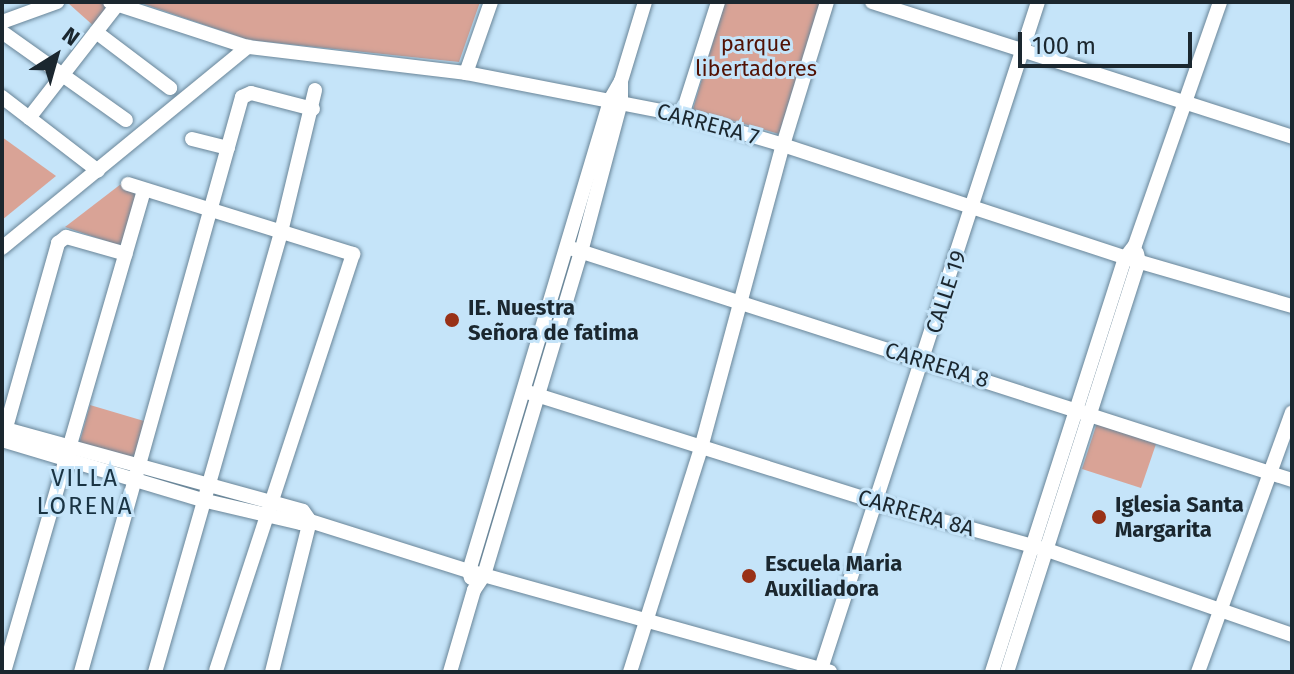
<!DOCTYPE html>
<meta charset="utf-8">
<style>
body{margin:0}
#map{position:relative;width:1294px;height:674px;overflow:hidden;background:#c5e4f9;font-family:"Fira Sans",sans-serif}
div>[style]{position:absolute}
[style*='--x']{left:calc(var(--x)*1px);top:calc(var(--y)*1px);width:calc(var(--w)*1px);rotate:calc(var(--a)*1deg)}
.green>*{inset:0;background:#d9a396}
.roads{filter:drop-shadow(0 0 2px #698598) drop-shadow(0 0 2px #698598)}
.minor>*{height:14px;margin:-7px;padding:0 7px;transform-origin:7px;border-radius:7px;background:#fff}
.dots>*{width:22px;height:22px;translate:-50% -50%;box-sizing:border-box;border:4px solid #c5e4f9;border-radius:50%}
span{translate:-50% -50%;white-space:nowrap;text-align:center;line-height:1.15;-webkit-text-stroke:6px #c5e4f9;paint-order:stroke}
.park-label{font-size:22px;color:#511103}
.street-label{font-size:22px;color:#1b272f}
.poi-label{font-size:22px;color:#1b272f;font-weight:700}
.left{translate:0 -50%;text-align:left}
.neighbourhood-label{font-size:24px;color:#1a3444;letter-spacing:2px}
.frame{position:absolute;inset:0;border:4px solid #1b272f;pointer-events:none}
.north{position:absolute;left:16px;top:16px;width:80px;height:80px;-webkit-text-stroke:6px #c5e4f9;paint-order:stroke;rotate:37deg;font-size:22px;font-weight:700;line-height:32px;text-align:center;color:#1b272f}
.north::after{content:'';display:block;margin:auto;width:28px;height:36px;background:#1b272f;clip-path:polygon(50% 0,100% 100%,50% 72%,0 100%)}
.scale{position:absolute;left:1018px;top:32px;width:174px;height:36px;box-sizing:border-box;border:4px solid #1b272f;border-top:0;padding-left:10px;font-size:24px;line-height:28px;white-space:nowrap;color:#1b272f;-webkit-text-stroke:6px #c5e4f9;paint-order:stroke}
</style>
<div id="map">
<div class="green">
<i style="clip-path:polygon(103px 2px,113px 7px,96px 28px,68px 3px)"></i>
<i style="clip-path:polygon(138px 2px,480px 2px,459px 62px,249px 40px)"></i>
<i style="clip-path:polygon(725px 2px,820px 2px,779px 134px,693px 109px)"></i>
<i style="clip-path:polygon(2px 137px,56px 176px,2px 220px)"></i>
<i style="clip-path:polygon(121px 184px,139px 191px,121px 246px,65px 227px)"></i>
<i style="clip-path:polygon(90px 405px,144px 421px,132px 464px,78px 448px)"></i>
<i style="clip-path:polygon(1097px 423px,1156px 444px,1141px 488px,1082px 469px)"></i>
</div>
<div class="roads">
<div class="minor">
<i style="--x:110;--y:2;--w:145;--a:18.1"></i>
<i style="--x:248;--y:47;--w:220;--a:6.8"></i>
<i style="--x:466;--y:73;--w:220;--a:11"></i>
<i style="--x:682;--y:115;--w:105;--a:16.5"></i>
<i style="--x:783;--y:145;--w:365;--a:18.2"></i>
<i style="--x:1130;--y:259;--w:169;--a:16.2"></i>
<i style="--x:872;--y:2;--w:441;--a:17.8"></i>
<i style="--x:2;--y:22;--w:59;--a:-20"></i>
<i style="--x:2;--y:32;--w:152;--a:35.4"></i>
<i style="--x:96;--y:32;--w:93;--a:37.1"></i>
<i style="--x:466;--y:73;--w:75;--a:-70.6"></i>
<i style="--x:2;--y:97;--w:121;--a:37.6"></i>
<i style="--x:682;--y:115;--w:119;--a:-72.3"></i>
<i style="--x:29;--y:118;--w:143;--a:-52.1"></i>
<i style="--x:192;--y:139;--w:37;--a:14"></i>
<i style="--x:128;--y:184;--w:236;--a:17.3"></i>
<i style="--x:353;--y:254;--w:438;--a:108.2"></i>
<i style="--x:567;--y:247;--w:762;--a:17.82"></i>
<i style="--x:2;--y:248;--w:318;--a:-39.3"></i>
<i style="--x:524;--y:391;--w:368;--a:17.5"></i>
<i style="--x:875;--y:502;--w:179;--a:15.6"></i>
<i style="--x:1047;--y:550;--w:259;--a:19.1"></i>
<i style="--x:2;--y:428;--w:312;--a:15.4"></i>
<i style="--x:303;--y:511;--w:12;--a:55"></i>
<i style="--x:3;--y:438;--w:203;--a:-74.2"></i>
<i style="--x:58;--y:243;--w:10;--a:-37"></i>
<i style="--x:66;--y:237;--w:62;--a:15.8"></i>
<i style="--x:2;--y:440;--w:209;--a:16.7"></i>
<i style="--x:202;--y:500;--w:102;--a:13.1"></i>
<i style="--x:301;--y:523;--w:9;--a:-13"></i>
<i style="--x:310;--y:521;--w:167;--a:17.5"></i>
<i style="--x:469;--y:571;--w:375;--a:15.6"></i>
<i style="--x:471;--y:578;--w:7;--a:-106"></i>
<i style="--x:469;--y:571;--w:492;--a:-73.3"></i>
<i style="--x:610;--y:100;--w:22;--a:-60"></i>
<i style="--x:621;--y:81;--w:83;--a:-73.1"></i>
<i style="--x:4;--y:672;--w:502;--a:-73.8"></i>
<i style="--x:81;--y:672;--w:597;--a:-74.36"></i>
<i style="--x:242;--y:97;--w:10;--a:-24"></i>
<i style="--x:251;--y:93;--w:64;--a:14.5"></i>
<i style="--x:155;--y:672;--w:458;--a:-74"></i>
<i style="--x:281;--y:232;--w:146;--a:-76.5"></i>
<i style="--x:272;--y:672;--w:156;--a:-75.9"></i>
<i style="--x:450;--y:672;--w:85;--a:-73.7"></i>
<i style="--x:474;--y:590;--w:18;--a:-56"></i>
<i style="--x:484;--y:575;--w:337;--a:-73.3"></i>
<i style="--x:581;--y:252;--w:155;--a:-75.1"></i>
<i style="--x:621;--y:102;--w:21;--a:-90"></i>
<i style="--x:630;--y:672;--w:235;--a:-72.4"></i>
<i style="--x:701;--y:448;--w:314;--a:-74.9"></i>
<i style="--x:783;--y:145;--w:150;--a:-72.9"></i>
<i style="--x:820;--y:672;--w:705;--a:-71.98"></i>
<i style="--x:992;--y:672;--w:435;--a:-72.2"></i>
<i style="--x:1125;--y:258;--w:16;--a:-52"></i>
<i style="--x:1135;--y:245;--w:257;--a:-70.7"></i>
<i style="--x:1007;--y:672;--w:431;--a:-72.2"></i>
<i style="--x:1139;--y:262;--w:9;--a:-103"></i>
<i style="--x:1198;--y:672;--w:276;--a:-70.1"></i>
</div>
</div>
<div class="dots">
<i style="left:452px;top:320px;background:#993117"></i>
<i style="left:1099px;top:517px;background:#993117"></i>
<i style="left:749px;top:576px;background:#993117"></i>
</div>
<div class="park-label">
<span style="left:756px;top:56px">parque<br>libertadores</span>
</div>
<div class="street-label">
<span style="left:708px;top:124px;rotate:15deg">CARRERA 7</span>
<span style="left:946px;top:292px;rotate:-72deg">CALLE 19</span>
<span style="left:937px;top:365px;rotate:17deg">CARRERA 8</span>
<span style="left:916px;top:513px;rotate:16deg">CARRERA 8A</span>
</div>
<div class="poi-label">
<span class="left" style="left:468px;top:320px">IE. Nuestra<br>Señora de fatima</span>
<span class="left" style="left:1115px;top:517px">Iglesia Santa<br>Margarita</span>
<span class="left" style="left:765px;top:576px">Escuela Maria<br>Auxiliadora</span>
</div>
<div class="neighbourhood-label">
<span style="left:85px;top:493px">VILLA<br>LORENA</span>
</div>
<div class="frame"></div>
<div class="north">N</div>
<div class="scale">100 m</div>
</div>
